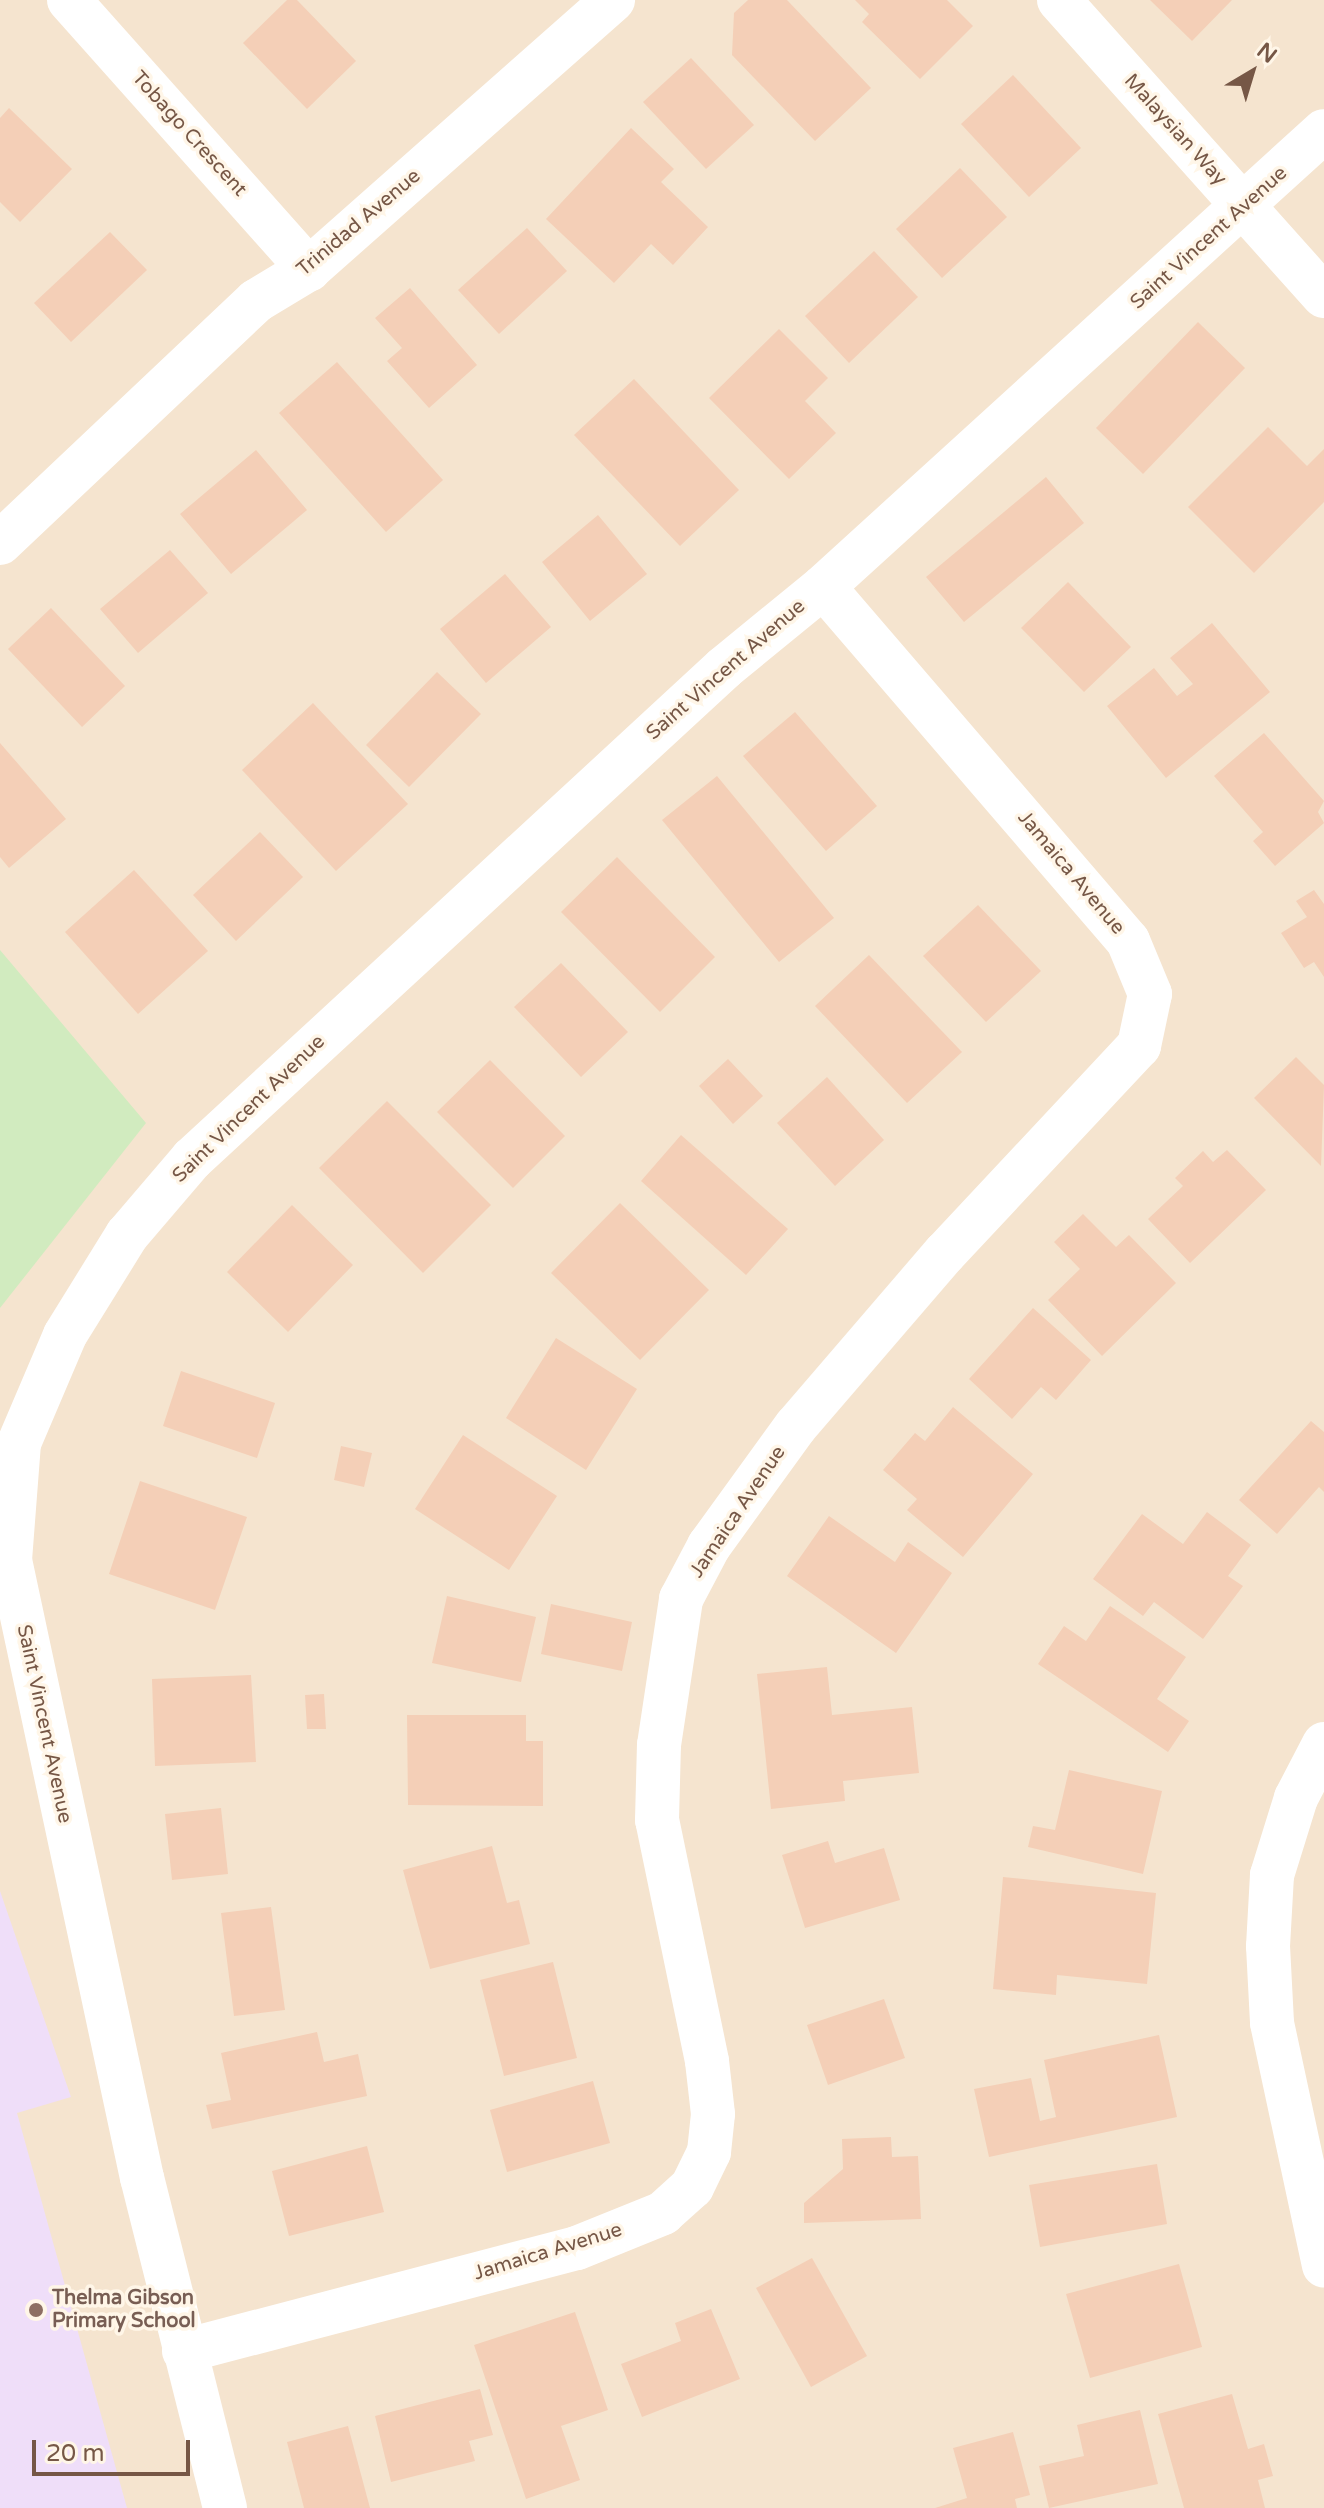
<!DOCTYPE html>
<style>
body{margin:0}
#map{position:relative;width:1324px;height:2508px;overflow:hidden;background:#fdf2e1;font-family:"Varela Round",sans-serif}
div>[style]{position:absolute}
[style*='--x']{left:calc(var(--x)*1px);top:calc(var(--y)*1px);width:calc(var(--w)*1px);rotate:calc(var(--a)*1deg)}
.residential>*{inset:0;background:#f5e4cf}
.education>*{inset:0;background:#efdef9}
.green>*{inset:0;background:#d1ebbf}
.building>*{inset:0;background:#f4cfb7}
.street>*{height:44px;margin:-22px;padding:0 22px;transform-origin:22px;border-radius:22px;background:#fff}
.dots>*{width:22px;height:22px;translate:-50% -50%;box-sizing:border-box;border:4px solid #fff6e8;border-radius:50%}
span{translate:-50% -50%;white-space:nowrap;text-align:center;line-height:1.15;-webkit-text-stroke:7px #fff6e8;paint-order:stroke}
.street-label{font-size:20px;color:#765746}
.education-label{font-size:20px;color:#785e54;font-weight:700}
.left{translate:0 -50%;text-align:left}
.north{position:absolute;left:1212px;top:32px;width:80px;height:80px;-webkit-text-stroke:6px #fff6e8;paint-order:stroke;rotate:38deg;font-size:22px;font-weight:700;line-height:32px;text-align:center;color:#765746}
.north::after{content:'';display:block;margin:auto;width:28px;height:36px;background:#765746;clip-path:polygon(50% 0,100% 100%,50% 72%,0 100%)}
.scale{position:absolute;left:32px;top:2440px;width:158px;height:36px;box-sizing:border-box;border:4px solid #765746;border-top:0;padding-left:10px;font-size:24px;line-height:28px;white-space:nowrap;color:#765746;-webkit-text-stroke:6px #fff6e8;paint-order:stroke}
</style>
<div id="map">
<div class="residential">
<i style="clip-path:polygon(0 0,1324px 0,1324px 2508px,0 2508px)"></i>
</div>
<div class="education">
<i style="clip-path:polygon(0 1891px,71px 2097px,17px 2113px,127px 2508px,0 2508px)"></i>
</div>
<div class="green">
<i style="clip-path:polygon(0 950px,146px 1123px,0 1308px)"></i>
</div>
<div class="building">
<i style="clip-path:polygon(287px 0,297px 0,356px 61px,307px 109px,243px 43px)"></i>
<i style="clip-path:polygon(748px 0,787px 0,871px 88px,815px 141px,732px 55px,734px 13px)"></i>
<i style="clip-path:polygon(855px 0,947px 0,973px 26px,920px 79px,862px 22px,869px 14px)"></i>
<i style="clip-path:polygon(1150px 0,1232px 0,1192px 41px)"></i>
<i style="clip-path:polygon(691px 58px,754px 125px,706px 169px,643px 102px)"></i>
<i style="clip-path:polygon(1013px 75px,1081px 148px,1029px 197px,961px 124px)"></i>
<i style="clip-path:polygon(9px 108px,72px 169px,20px 222px,0 202px,0 118px)"></i>
<i style="clip-path:polygon(631px 128px,674px 169px,661px 182px,708px 227px,673px 265px,651px 244px,614px 283px,546px 219px)"></i>
<i style="clip-path:polygon(960px 168px,1007px 217px,942px 278px,896px 229px)"></i>
<i style="clip-path:polygon(527px 228px,567px 271px,499px 334px,458px 290px)"></i>
<i style="clip-path:polygon(110px 232px,147px 270px,71px 342px,34px 303px)"></i>
<i style="clip-path:polygon(874px 251px,918px 297px,849px 363px,805px 316px)"></i>
<i style="clip-path:polygon(410px 288px,477px 365px,429px 408px,387px 361px,402px 348px,375px 318px)"></i>
<i style="clip-path:polygon(1198px 322px,1245px 368px,1143px 474px,1096px 428px)"></i>
<i style="clip-path:polygon(779px 329px,828px 378px,805px 401px,836px 433px,789px 479px,709px 398px)"></i>
<i style="clip-path:polygon(337px 362px,443px 480px,386px 532px,279px 413px)"></i>
<i style="clip-path:polygon(634px 379px,739px 490px,680px 546px,574px 435px)"></i>
<i style="clip-path:polygon(1268px 427px,1307px 466px,1324px 449px,1324px 502px,1254px 573px,1188px 507px)"></i>
<i style="clip-path:polygon(256px 450px,307px 510px,231px 574px,180px 514px)"></i>
<i style="clip-path:polygon(1046px 477px,1084px 523px,964px 622px,926px 577px)"></i>
<i style="clip-path:polygon(598px 515px,647px 574px,590px 621px,542px 562px)"></i>
<i style="clip-path:polygon(170px 550px,208px 593px,138px 653px,100px 609px)"></i>
<i style="clip-path:polygon(505px 574px,551px 627px,486px 683px,440px 629px)"></i>
<i style="clip-path:polygon(1068px 582px,1131px 647px,1084px 692px,1021px 628px)"></i>
<i style="clip-path:polygon(51px 608px,125px 686px,82px 727px,8px 649px)"></i>
<i style="clip-path:polygon(1212px 623px,1270px 692px,1166px 778px,1107px 706px,1154px 668px,1177px 696px,1193px 684px,1170px 658px)"></i>
<i style="clip-path:polygon(437px 672px,481px 714px,409px 787px,366px 745px)"></i>
<i style="clip-path:polygon(313px 703px,408px 804px,336px 871px,242px 770px)"></i>
<i style="clip-path:polygon(795px 712px,877px 806px,826px 851px,743px 756px)"></i>
<i style="clip-path:polygon(1264px 733px,1324px 801px,1318px 812px,1324px 823px,1275px 866px,1253px 841px,1263px 832px,1214px 776px)"></i>
<i style="clip-path:polygon(0 743px,66px 819px,9px 868px,0 857px)"></i>
<i style="clip-path:polygon(717px 776px,834px 918px,779px 962px,662px 820px)"></i>
<i style="clip-path:polygon(260px 832px,303px 877px,236px 941px,193px 895px)"></i>
<i style="clip-path:polygon(617px 857px,715px 957px,660px 1012px,561px 912px)"></i>
<i style="clip-path:polygon(134px 870px,208px 951px,138px 1014px,65px 932px)"></i>
<i style="clip-path:polygon(1314px 890px,1324px 904px,1324px 977px,1314px 962px,1304px 968px,1281px 933px,1307px 917px,1296px 901px)"></i>
<i style="clip-path:polygon(978px 905px,1041px 971px,986px 1022px,923px 956px)"></i>
<i style="clip-path:polygon(869px 955px,962px 1052px,907px 1103px,815px 1006px)"></i>
<i style="clip-path:polygon(561px 963px,628px 1032px,581px 1077px,514px 1007px)"></i>
<i style="clip-path:polygon(1296px 1057px,1324px 1085px,1321px 1166px,1254px 1098px)"></i>
<i style="clip-path:polygon(728px 1059px,763px 1096px,733px 1124px,699px 1086px)"></i>
<i style="clip-path:polygon(490px 1060px,565px 1136px,513px 1188px,437px 1112px)"></i>
<i style="clip-path:polygon(827px 1077px,884px 1140px,835px 1186px,777px 1123px)"></i>
<i style="clip-path:polygon(387px 1101px,491px 1205px,423px 1273px,319px 1168px)"></i>
<i style="clip-path:polygon(681px 1135px,788px 1229px,746px 1275px,641px 1181px)"></i>
<i style="clip-path:polygon(1227px 1150px,1266px 1190px,1190px 1263px,1148px 1219px,1183px 1186px,1175px 1178px,1203px 1151px,1213px 1162px)"></i>
<i style="clip-path:polygon(620px 1203px,709px 1290px,640px 1360px,551px 1273px)"></i>
<i style="clip-path:polygon(292px 1205px,353px 1265px,288px 1332px,227px 1272px)"></i>
<i style="clip-path:polygon(1083px 1214px,1116px 1247px,1129px 1235px,1176px 1283px,1102px 1356px,1048px 1300px,1080px 1269px,1054px 1242px)"></i>
<i style="clip-path:polygon(1033px 1308px,1091px 1360px,1056px 1400px,1041px 1387px,1012px 1419px,969px 1379px)"></i>
<i style="clip-path:polygon(556px 1338px,637px 1389px,586px 1470px,506px 1418px)"></i>
<i style="clip-path:polygon(181px 1371px,275px 1403px,257px 1458px,163px 1426px)"></i>
<i style="clip-path:polygon(953px 1407px,1033px 1474px,963px 1557px,907px 1510px,917px 1499px,883px 1470px,915px 1433px,925px 1441px)"></i>
<i style="clip-path:polygon(1311px 1421px,1324px 1432px,1324px 1492px,1319px 1487px,1277px 1534px,1239px 1500px)"></i>
<i style="clip-path:polygon(463px 1435px,557px 1496px,509px 1570px,415px 1509px)"></i>
<i style="clip-path:polygon(341px 1446px,372px 1453px,364px 1487px,334px 1480px)"></i>
<i style="clip-path:polygon(140px 1481px,247px 1517px,215px 1610px,109px 1574px)"></i>
<i style="clip-path:polygon(1207px 1512px,1251px 1545px,1228px 1576px,1243px 1586px,1203px 1639px,1154px 1602px,1143px 1616px,1093px 1579px,1142px 1514px,1183px 1544px)"></i>
<i style="clip-path:polygon(829px 1516px,895px 1562px,908px 1542px,952px 1573px,896px 1653px,787px 1576px)"></i>
<i style="clip-path:polygon(447px 1596px,536px 1617px,521px 1682px,432px 1663px)"></i>
<i style="clip-path:polygon(551px 1604px,632px 1622px,622px 1671px,541px 1654px)"></i>
<i style="clip-path:polygon(1110px 1606px,1186px 1657px,1157px 1699px,1189px 1721px,1168px 1752px,1038px 1664px,1064px 1626px,1086px 1641px)"></i>
<i style="clip-path:polygon(827px 1667px,832px 1715px,912px 1707px,919px 1773px,843px 1781px,845px 1801px,771px 1809px,757px 1674px)"></i>
<i style="clip-path:polygon(251px 1675px,256px 1762px,155px 1766px,152px 1679px)"></i>
<i style="clip-path:polygon(324px 1694px,326px 1729px,307px 1729px,305px 1695px)"></i>
<i style="clip-path:polygon(407px 1715px,526px 1715px,526px 1741px,543px 1741px,543px 1806px,408px 1805px)"></i>
<i style="clip-path:polygon(1069px 1770px,1162px 1791px,1143px 1874px,1028px 1847px,1033px 1826px,1055px 1830px)"></i>
<i style="clip-path:polygon(221px 1808px,228px 1874px,172px 1880px,165px 1814px)"></i>
<i style="clip-path:polygon(828px 1841px,835px 1863px,884px 1848px,900px 1900px,805px 1928px,782px 1855px)"></i>
<i style="clip-path:polygon(492px 1846px,507px 1903px,519px 1900px,530px 1944px,430px 1969px,403px 1870px)"></i>
<i style="clip-path:polygon(1003px 1877px,1156px 1893px,1147px 1984px,1057px 1975px,1056px 1995px,993px 1989px)"></i>
<i style="clip-path:polygon(271px 1907px,285px 2010px,234px 2016px,221px 1913px)"></i>
<i style="clip-path:polygon(553px 1962px,577px 2058px,504px 2076px,480px 1980px)"></i>
<i style="clip-path:polygon(884px 1999px,905px 2058px,828px 2085px,807px 2025px)"></i>
<i style="clip-path:polygon(317px 2032px,324px 2062px,358px 2054px,367px 2096px,212px 2129px,206px 2105px,231px 2100px,221px 2053px)"></i>
<i style="clip-path:polygon(1159px 2035px,1177px 2117px,989px 2157px,974px 2089px,1031px 2078px,1040px 2121px,1056px 2117px,1044px 2060px)"></i>
<i style="clip-path:polygon(593px 2081px,610px 2143px,507px 2172px,490px 2110px)"></i>
<i style="clip-path:polygon(891px 2137px,892px 2157px,918px 2156px,921px 2219px,804px 2223px,804px 2203px,843px 2169px,842px 2139px)"></i>
<i style="clip-path:polygon(367px 2146px,384px 2212px,289px 2236px,272px 2171px)"></i>
<i style="clip-path:polygon(1157px 2164px,1167px 2224px,1040px 2247px,1029px 2185px)"></i>
<i style="clip-path:polygon(812px 2258px,867px 2356px,811px 2387px,756px 2288px)"></i>
<i style="clip-path:polygon(1179px 2264px,1202px 2347px,1090px 2378px,1066px 2294px)"></i>
<i style="clip-path:polygon(711px 2309px,740px 2379px,642px 2417px,621px 2364px,681px 2341px,675px 2323px)"></i>
<i style="clip-path:polygon(575px 2312px,608px 2410px,561px 2426px,580px 2480px,526px 2499px,474px 2345px)"></i>
<i style="clip-path:polygon(480px 2389px,493px 2435px,469px 2441px,475px 2461px,391px 2482px,375px 2416px)"></i>
<i style="clip-path:polygon(1232px 2394px,1248px 2449px,1264px 2444px,1273px 2476px,1258px 2480px,1265px 2508px,1184px 2508px,1158px 2414px)"></i>
<i style="clip-path:polygon(1140px 2410px,1158px 2484px,1049px 2508px,1039px 2466px,1084px 2456px,1077px 2425px)"></i>
<i style="clip-path:polygon(348px 2426px,370px 2508px,304px 2508px,287px 2442px)"></i>
<i style="clip-path:polygon(1013px 2432px,1030px 2495px,1015px 2499px,1017px 2508px,935px 2508px,967px 2498px,953px 2448px)"></i>
</div>
<div class="street">
<i style="--x:69;--y:0;--w:361;--a:48.3"></i>
<i style="--x:1059;--y:0;--w:397;--a:48.2"></i>
<i style="--x:0;--y:543;--w:352;--a:-43.4"></i>
<i style="--x:256;--y:301;--w:62;--a:-31.1"></i>
<i style="--x:309;--y:269;--w:406;--a:-41.5"></i>
<i style="--x:1324;--y:1744;--w:61;--a:117.4"></i>
<i style="--x:1296;--y:1798;--w:81;--a:107.3"></i>
<i style="--x:1272;--y:1875;--w:71;--a:93.2"></i>
<i style="--x:1268;--y:1946;--w:77;--a:87"></i>
<i style="--x:1272;--y:2023;--w:248;--a:77.9"></i>
<i style="--x:184;--y:2351;--w:406;--a:-14.7"></i>
<i style="--x:577;--y:2248;--w:93;--a:-22.1"></i>
<i style="--x:663;--y:2213;--w:39;--a:-42"></i>
<i style="--x:692;--y:2187;--w:39;--a:-64"></i>
<i style="--x:709;--y:2152;--w:38;--a:-84"></i>
<i style="--x:713;--y:2114;--w:53;--a:-96.5"></i>
<i style="--x:707;--y:2061;--w:246;--a:-101.7"></i>
<i style="--x:657;--y:1820;--w:75;--a:-88.5"></i>
<i style="--x:659;--y:1745;--w:148;--a:-81.4"></i>
<i style="--x:681;--y:1599;--w:60;--a:-62.2"></i>
<i style="--x:709;--y:1546;--w:148;--a:-54.1"></i>
<i style="--x:796;--y:1426;--w:228;--a:-49.3"></i>
<i style="--x:945;--y:1253;--w:284;--a:-46.9"></i>
<i style="--x:1139;--y:1046;--w:53;--a:-78.1"></i>
<i style="--x:1150;--y:994;--w:57;--a:-112.5"></i>
<i style="--x:1128;--y:941;--w:467;--a:-130.7"></i>
<i style="--x:225;--y:2508;--w:340;--a:-104.1"></i>
<i style="--x:142;--y:2178;--w:632;--a:-102.06"></i>
<i style="--x:10;--y:1560;--w:117;--a:-85.6"></i>
<i style="--x:19;--y:1443;--w:117;--a:-66.9"></i>
<i style="--x:65;--y:1335;--w:118;--a:-58.2"></i>
<i style="--x:127;--y:1235;--w:100;--a:-49.5"></i>
<i style="--x:192;--y:1159;--w:724;--a:-42.7"></i>
<i style="--x:724;--y:668;--w:128;--a:-39.3"></i>
<i style="--x:823;--y:587;--w:677;--a:-42.31"></i>
</div>
<div class="dots">
<i style="left:36px;top:2310px;background:#8d6e63"></i>
</div>
<div class="street-label">
<span style="left:1175px;top:130px;rotate:48deg">Malaysian Way</span>
<span style="left:189px;top:134px;rotate:48deg">Tobago Crescent</span>
<span style="left:359px;top:223px;rotate:-40deg">Trinidad Avenue</span>
<span style="left:1209px;top:238px;rotate:-42deg">Saint Vincent Avenue</span>
<span style="left:726px;top:670px;rotate:-41deg">Saint Vincent Avenue</span>
<span style="left:1071px;top:873px;rotate:50deg">Jamaica Avenue</span>
<span style="left:249px;top:1109px;rotate:-44deg">Saint Vincent Avenue</span>
<span style="left:738px;top:1512px;rotate:-56deg">Jamaica Avenue</span>
<span style="left:44px;top:1724px;rotate:78deg">Saint Vincent Avenue</span>
<span style="left:548px;top:2252px;rotate:-17deg">Jamaica Avenue</span>
</div>
<div class="education-label">
<span class="left" style="left:52px;top:2310px">Thelma Gibson<br>Primary School</span>
</div>
<div class="north">N</div>
<div class="scale">20 m</div>
</div>
